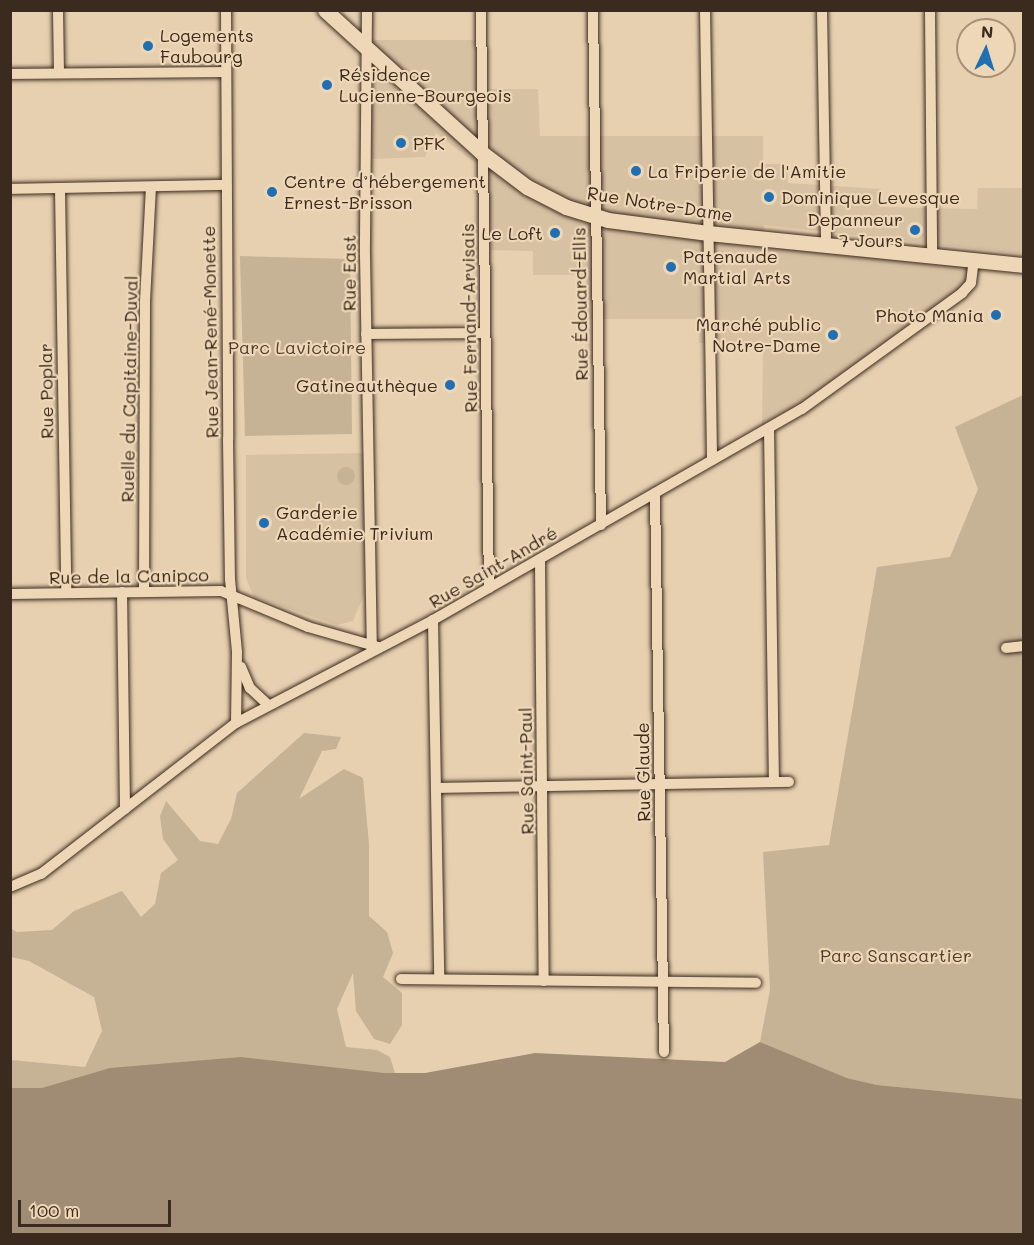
<!DOCTYPE html>
<meta charset="utf-8">
<style>
body{margin:0}
#map{position:relative;width:1034px;height:1245px;overflow:hidden;background:#e6d0b0;font-family:Mali,sans-serif}
div>[style]{position:absolute}
[style*='--x']{left:calc(var(--x)*1px);top:calc(var(--y)*1px);width:calc(var(--w)*1px);rotate:calc(var(--a)*1deg)}
.built>*{inset:0;background:#d7c1a3}
.green>*{inset:0;background:#c6b295}
.round{border-radius:50%}
.water>*{inset:0;background:#a08c74}
.roads{filter:drop-shadow(0 0 2px #3b2a1e) drop-shadow(0 0 2px #3b2a1e)}
.street>*{height:10px;margin:-5px;padding:0 5px;transform-origin:5px;border-radius:5px;background:#edd7b6}
.secondary>*{height:15px;margin:-7.5px;padding:0 7.5px;transform-origin:7.5px;border-radius:7.5px;background:#edd7b6}
.dots>*{width:16px;height:16px;translate:-50% -50%;box-sizing:border-box;border:3px solid #edd7b6;border-radius:50%}
span{translate:-50% -50%;white-space:nowrap;text-align:center;line-height:1.15;-webkit-text-stroke:4.5px #edd7b6;paint-order:stroke}
.poi-label{font-size:18px;color:#3b2a1e}
.left{translate:0 -50%;text-align:left}
.right{translate:-100% -50%;text-align:right}
.street-label{font-size:18px;color:#3b2a1e}
.park-label{font-size:18px;color:#503e30}
.frame{position:absolute;inset:0;border:12px solid #3b2a1e;pointer-events:none}
.north{position:absolute;left:956px;top:18px;width:60px;height:60px;box-sizing:border-box;background:#edd7b6;border:2px solid #a69279;border-radius:50%;rotate:4deg;font-size:16px;font-weight:700;line-height:24px;text-align:center;color:#3b2a1e}
.north::after{content:'';display:block;margin:auto;width:21px;height:27px;background:#1f6fb2;clip-path:polygon(50% 0,100% 100%,50% 72%,0 100%)}
.scale{position:absolute;left:18px;top:1200px;width:153px;height:27px;box-sizing:border-box;border:3px solid #3b2a1e;border-top:0;padding-left:8px;font-size:18px;line-height:21px;white-space:nowrap;color:#3b2a1e;-webkit-text-stroke:4px #edd7b6;paint-order:stroke}
</style>
<div id="map">
<div class="built">
<i style="clip-path:polygon(374px 40px,481px 40px,481px 89px,538px 89px,540px 136px,763px 136px,763px 164px,787px 164px,788px 183px,881px 189px,880px 207px,977px 209px,978px 188px,1023px 188px,1023px 254px,764px 225px,763px 239px,974px 260px,971px 283px,769px 428px,762px 425px,763px 343px,699px 343px,699px 319px,587px 319px,586px 275px,533px 275px,533px 251px,481px 250px,479px 166px,436px 133px,425px 157px,370px 159px)"></i>
<i style="clip-path:polygon(365px 453px,364px 595px,353px 621px,337px 625px,254px 597px,246px 578px,246px 455px)"></i>
</div>
<div class="green">
<i style="clip-path:polygon(240px 256px,350px 259px,352px 434px,245px 436px)"></i>
<i style="clip-path:polygon(1023px 395px,1023px 1099px,877px 1085px,847px 1078px,760px 1042px,770px 990px,763px 852px,829px 845px,877px 567px,950px 557px,978px 489px,955px 427px)"></i>
<i class="round" style="left:337px;top:467px;width:18px;height:18px"></i>
<i style="clip-path:polygon(304px 733px,341px 737px,336px 749px,322px 751px,299px 799px,344px 769px,363px 778px,369px 844px,369px 916px,387px 932px,393px 953px,383px 977px,402px 993px,402px 1025px,390px 1044px,374px 1039px,356px 1011px,353px 973px,337px 1009px,346px 1047px,377px 1050px,390px 1057px,399px 1086px,11px 1100px,11px 1060px,85px 1067px,102px 1031px,94px 997px,29px 961px,11px 957px,10px 928px,17px 932px,52px 930px,74px 911px,122px 891px,141px 917px,155px 904px,161px 873px,178px 860px,163px 839px,160px 816px,166px 801px,200px 841px,218px 844px,231px 819px,237px 793px)"></i>
</div>
<div class="water">
<i style="clip-path:polygon(760px 1042px,847px 1078px,877px 1085px,1023px 1099px,1023px 1234px,11px 1234px,11px 1088px,42px 1088px,110px 1068px,241px 1057px,384px 1073px,425px 1073px,535px 1053px,725px 1062px)"></i>
</div>
<div class="roads">
<div class="street">
<i style="--x:58;--y:10;--w:63;--a:89.1"></i>
<i style="--x:226;--y:10;--w:429;--a:89.7"></i>
<i style="--x:228;--y:439;--w:140;--a:89.2"></i>
<i style="--x:230;--y:579;--w:73;--a:84.5"></i>
<i style="--x:237;--y:652;--w:71;--a:90.8"></i>
<i style="--x:367;--y:10;--w:245;--a:90.5"></i>
<i style="--x:365;--y:255;--w:389;--a:89"></i>
<i style="--x:481;--y:10;--w:578;--a:89.21"></i>
<i style="--x:593;--y:10;--w:515;--a:89.11"></i>
<i style="--x:705;--y:10;--w:450;--a:89.1"></i>
<i style="--x:822;--y:10;--w:235;--a:89"></i>
<i style="--x:930;--y:10;--w:245;--a:89.5"></i>
<i style="--x:10;--y:74;--w:215;--a:-0.5"></i>
<i style="--x:10;--y:189;--w:215;--a:-1.1"></i>
<i style="--x:60;--y:189;--w:404;--a:89.1"></i>
<i style="--x:366;--y:334;--w:119;--a:-0.5"></i>
<i style="--x:769;--y:428;--w:353;--a:89.2"></i>
<i style="--x:655;--y:493;--w:559;--a:89.08"></i>
<i style="--x:540;--y:561;--w:420;--a:89.5"></i>
<i style="--x:144;--y:591;--w:290;--a:-89.8"></i>
<i style="--x:145;--y:301;--w:114;--a:-87"></i>
<i style="--x:122;--y:592;--w:217;--a:89.2"></i>
<i style="--x:10;--y:594;--w:211;--a:-0.8"></i>
<i style="--x:221;--y:591;--w:94;--a:22.5"></i>
<i style="--x:308;--y:627;--w:73;--a:15.9"></i>
<i style="--x:433;--y:620;--w:359;--a:89"></i>
<i style="--x:1006;--y:648;--w:18;--a:-6"></i>
<i style="--x:241;--y:667;--w:23;--a:67"></i>
<i style="--x:250;--y:688;--w:25;--a:43"></i>
<i style="--x:439;--y:788;--w:350;--a:-1"></i>
<i style="--x:10;--y:887;--w:34;--a:-23"></i>
<i style="--x:41;--y:874;--w:247;--a:-37.8"></i>
<i style="--x:236;--y:723;--w:222;--a:-27.6"></i>
<i style="--x:433;--y:620;--w:425;--a:-29.8"></i>
<i style="--x:802;--y:409;--w:198;--a:-35.9"></i>
<i style="--x:962;--y:293;--w:13;--a:-48"></i>
<i style="--x:971;--y:283;--w:23;--a:-83"></i>
<i style="--x:401;--y:979;--w:355;--a:0.6"></i>
</div>
<div class="secondary">
<i style="--x:325;--y:10;--w:212;--a:42.3"></i>
<i style="--x:482;--y:153;--w:56;--a:37.1"></i>
<i style="--x:527;--y:187;--w:44;--a:27.1"></i>
<i style="--x:566;--y:207;--w:44;--a:17.2"></i>
<i style="--x:608;--y:220;--w:101;--a:7.4"></i>
<i style="--x:708;--y:233;--w:318;--a:5.8"></i>
</div>
</div>
<div class="dots">
<i style="left:148px;top:46px;background:#1f6fb2"></i>
<i style="left:327px;top:85px;background:#1f6fb2"></i>
<i style="left:401px;top:143px;background:#1f6fb2"></i>
<i style="left:636px;top:171px;background:#1f6fb2"></i>
<i style="left:272px;top:192px;background:#1f6fb2"></i>
<i style="left:769px;top:197px;background:#1f6fb2"></i>
<i style="left:915px;top:230px;background:#1f6fb2"></i>
<i style="left:555px;top:233px;background:#1f6fb2"></i>
<i style="left:671px;top:267px;background:#1f6fb2"></i>
<i style="left:996px;top:315px;background:#1f6fb2"></i>
<i style="left:833px;top:335px;background:#1f6fb2"></i>
<i style="left:450px;top:385px;background:#1f6fb2"></i>
<i style="left:264px;top:523px;background:#1f6fb2"></i>
</div>
<div class="poi-label">
<span class="left" style="left:160px;top:46px">Logements<br>Faubourg</span>
<span class="left" style="left:339px;top:85px">Résidence<br>Lucienne-Bourgeois</span>
<span class="left" style="left:413px;top:143px">PFK</span>
<span class="left" style="left:648px;top:171px">La Friperie de l'Amitie</span>
<span class="left" style="left:284px;top:192px">Centre d’hébergement<br>Ernest-Brisson</span>
<span class="left" style="left:781px;top:197px">Dominique Levesque</span>
<span class="right" style="left:903px;top:230px">Depanneur<br>7 Jours</span>
<span class="right" style="left:543px;top:233px">Le Loft</span>
<span class="left" style="left:683px;top:267px">Patenaude<br>Martial Arts</span>
<span class="right" style="left:984px;top:315px">Photo Mania</span>
<span class="right" style="left:821px;top:335px">Marché public<br>Notre-Dame</span>
<span class="right" style="left:438px;top:385px">Gatineauthèque</span>
<span class="left" style="left:276px;top:523px">Garderie<br>Académie Trivium</span>
</div>
<div class="street-label">
<span style="left:660px;top:204px;rotate:9deg">Rue Notre-Dame</span>
<span style="left:349px;top:273px;rotate:-90deg">Rue East</span>
<span style="left:580px;top:304px;rotate:-91deg">Rue Édouard-Ellis</span>
<span style="left:469px;top:318px;rotate:-91deg">Rue Fernand-Arvisais</span>
<span style="left:210px;top:332px;rotate:-91deg">Rue Jean-René-Monette</span>
<span style="left:129px;top:389px;rotate:-89deg">Ruelle du Capitaine-Duval</span>
<span style="left:46px;top:391px;rotate:-91deg">Rue Poplar</span>
<span style="left:493px;top:567px;rotate:-30deg">Rue Saint-André</span>
<span style="left:129px;top:576px;rotate:-1deg">Rue de la Canipco</span>
<span style="left:526px;top:771px;rotate:-91deg">Rue Saint-Paul</span>
<span style="left:643px;top:772px;rotate:-91deg">Rue Glaude</span>
</div>
<div class="park-label">
<span style="left:297px;top:347px">Parc Lavictoire</span>
<span style="left:896px;top:955px">Parc Sanscartier</span>
</div>
<div class="frame"></div>
<div class="north">N</div>
<div class="scale">100 m</div>
</div>
